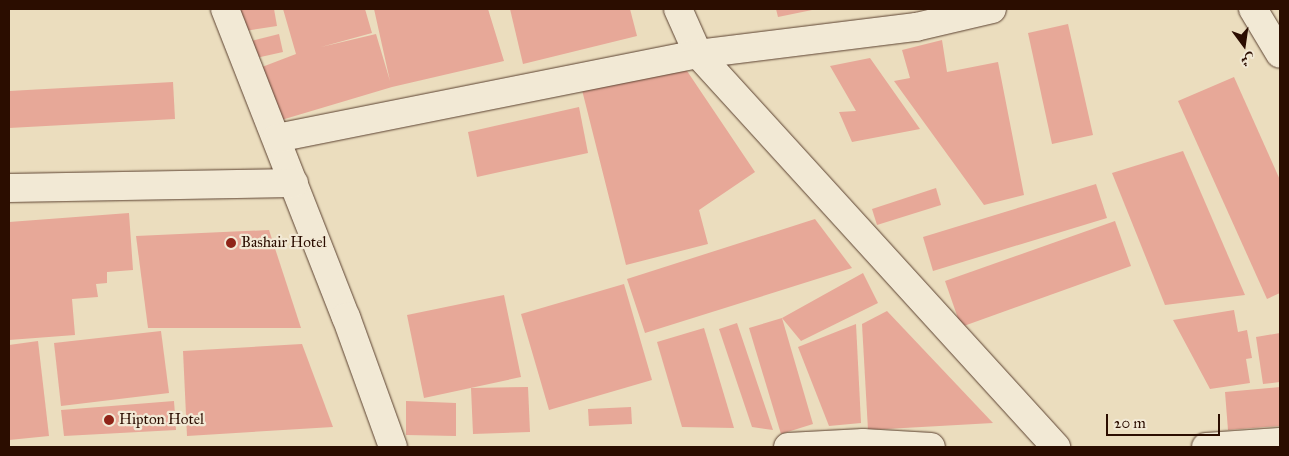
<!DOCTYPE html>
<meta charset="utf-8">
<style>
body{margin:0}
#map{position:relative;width:1289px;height:456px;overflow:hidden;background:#ebddbe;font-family:"IM FELL Great Primer",Amiri,serif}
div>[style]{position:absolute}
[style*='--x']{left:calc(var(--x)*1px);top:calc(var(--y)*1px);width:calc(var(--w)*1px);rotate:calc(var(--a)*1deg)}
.building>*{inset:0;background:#e7a898}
.roads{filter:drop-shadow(0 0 1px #5b4130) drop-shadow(0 0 1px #5b4130)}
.street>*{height:28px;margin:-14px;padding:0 14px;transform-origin:14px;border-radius:14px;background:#f2e9d5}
.dots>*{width:14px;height:14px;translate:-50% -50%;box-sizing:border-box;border:2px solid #f2e9d5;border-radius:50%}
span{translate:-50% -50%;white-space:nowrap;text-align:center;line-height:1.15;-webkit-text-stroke:4.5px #f2e9d5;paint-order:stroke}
.poi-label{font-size:15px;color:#2b0d00}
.left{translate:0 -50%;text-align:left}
.frame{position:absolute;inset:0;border:10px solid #2b0d00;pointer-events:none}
.north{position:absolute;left:1219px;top:20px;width:50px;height:50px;-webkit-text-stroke:4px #f2e9d5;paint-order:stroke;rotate:166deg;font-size:14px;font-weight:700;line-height:20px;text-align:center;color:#2b0d00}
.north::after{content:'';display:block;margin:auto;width:18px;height:22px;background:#2b0d00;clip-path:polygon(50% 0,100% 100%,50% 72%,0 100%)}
.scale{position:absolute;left:1106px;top:414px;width:114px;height:22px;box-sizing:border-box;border:2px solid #2b0d00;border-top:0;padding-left:6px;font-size:15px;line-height:18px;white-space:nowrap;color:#2b0d00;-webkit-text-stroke:4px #f2e9d5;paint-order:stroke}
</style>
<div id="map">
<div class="building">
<i style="clip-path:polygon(235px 9px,274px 9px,277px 26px,245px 31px)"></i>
<i style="clip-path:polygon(283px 9px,365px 9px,372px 33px,321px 47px,376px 34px,390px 81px,374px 9px,488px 9px,504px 61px,392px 87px,278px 121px,262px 67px,296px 54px)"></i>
<i style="clip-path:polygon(510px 9px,630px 9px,637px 36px,523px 64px)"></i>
<i style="clip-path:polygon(776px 9px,812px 9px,812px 10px,778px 17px)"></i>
<i style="clip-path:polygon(1068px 24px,1093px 135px,1052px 144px,1028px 33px)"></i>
<i style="clip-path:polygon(279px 34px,283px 52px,256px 58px,247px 42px)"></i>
<i style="clip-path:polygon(942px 40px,947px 72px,998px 62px,1024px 195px,984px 205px,894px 81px,910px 78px,902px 50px)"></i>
<i style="clip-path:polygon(870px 58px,920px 129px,852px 142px,839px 112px,856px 111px,830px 66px)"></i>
<i style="clip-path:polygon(683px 65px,755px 172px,699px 210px,708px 244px,626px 265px,582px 90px)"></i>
<i style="clip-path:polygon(1234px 77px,1280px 180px,1280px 293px,1267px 299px,1178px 101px)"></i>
<i style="clip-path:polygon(173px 82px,175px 119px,9px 128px,9px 91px)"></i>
<i style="clip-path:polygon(579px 107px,588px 153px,477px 177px,468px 132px)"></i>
<i style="clip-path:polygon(1183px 151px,1245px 295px,1165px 305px,1112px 173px)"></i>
<i style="clip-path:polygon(1096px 184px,1107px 218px,933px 271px,923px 237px)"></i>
<i style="clip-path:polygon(936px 188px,941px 205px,877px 225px,872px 209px)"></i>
<i style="clip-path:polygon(129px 213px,133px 270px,107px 272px,107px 283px,96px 284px,98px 297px,72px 299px,75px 335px,9px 340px,9px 222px)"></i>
<i style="clip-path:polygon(815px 219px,852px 268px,645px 333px,627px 279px)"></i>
<i style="clip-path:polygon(1115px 221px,1131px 266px,961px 327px,945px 281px)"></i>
<i style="clip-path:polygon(269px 230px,301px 328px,148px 328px,136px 236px)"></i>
<i style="clip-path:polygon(863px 273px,878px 303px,801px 341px,782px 318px)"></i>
<i style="clip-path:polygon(624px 284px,652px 380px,549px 410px,521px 314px)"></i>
<i style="clip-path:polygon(504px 295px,521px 377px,424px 398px,407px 315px)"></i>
<i style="clip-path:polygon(1234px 310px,1238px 332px,1247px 330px,1252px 358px,1246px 359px,1250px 383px,1210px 389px,1173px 320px)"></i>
<i style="clip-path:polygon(887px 311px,993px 423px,868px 430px,862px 324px)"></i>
<i style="clip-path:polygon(782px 318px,813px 424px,781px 434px,749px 328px)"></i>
<i style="clip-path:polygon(737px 323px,773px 430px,752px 427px,719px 329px)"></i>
<i style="clip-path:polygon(856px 324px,861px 423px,829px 426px,798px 347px)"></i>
<i style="clip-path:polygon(704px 328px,734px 428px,682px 427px,657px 342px)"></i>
<i style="clip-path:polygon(161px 331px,169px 393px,61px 406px,54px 343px)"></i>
<i style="clip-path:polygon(1280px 333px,1280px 382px,1263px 384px,1256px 337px)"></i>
<i style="clip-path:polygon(38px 341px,49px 436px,9px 440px,9px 345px)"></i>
<i style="clip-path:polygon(302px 344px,333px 427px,187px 436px,183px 351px)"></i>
<i style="clip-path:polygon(528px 387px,530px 432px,473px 434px,471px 388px)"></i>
<i style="clip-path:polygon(1280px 387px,1280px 426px,1228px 430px,1225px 392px)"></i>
<i style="clip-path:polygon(174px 401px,176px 430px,64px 436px,61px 410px)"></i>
<i style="clip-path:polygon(406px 401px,456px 403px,456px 436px,406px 435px)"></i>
<i style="clip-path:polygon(631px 407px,632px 424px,589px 426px,588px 409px)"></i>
</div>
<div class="roads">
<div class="street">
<i style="--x:225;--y:9;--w:331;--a:68.6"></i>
<i style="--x:346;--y:317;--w:138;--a:70.1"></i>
<i style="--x:678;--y:9;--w:49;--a:66"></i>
<i style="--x:698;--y:54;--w:532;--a:47.67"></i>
<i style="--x:1253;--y:9;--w:52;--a:59"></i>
<i style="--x:277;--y:138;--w:429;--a:-11.3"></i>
<i style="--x:698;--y:54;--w:220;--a:-7.1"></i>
<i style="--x:916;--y:27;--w:78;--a:-13.3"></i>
<i style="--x:9;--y:188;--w:285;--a:-1"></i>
<i style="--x:788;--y:447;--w:75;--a:-3.1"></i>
<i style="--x:863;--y:443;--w:68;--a:3.4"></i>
<i style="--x:1206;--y:447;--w:74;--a:-3.9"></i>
</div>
</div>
<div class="dots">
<i style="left:231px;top:243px;background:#8f2418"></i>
<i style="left:109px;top:420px;background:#8f2418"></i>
</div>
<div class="poi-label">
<span class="left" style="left:241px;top:243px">Bashair Hotel</span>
<span class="left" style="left:119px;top:420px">Hipton Hotel</span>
</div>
<div class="frame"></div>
<div class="north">ش</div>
<div class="scale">20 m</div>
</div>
